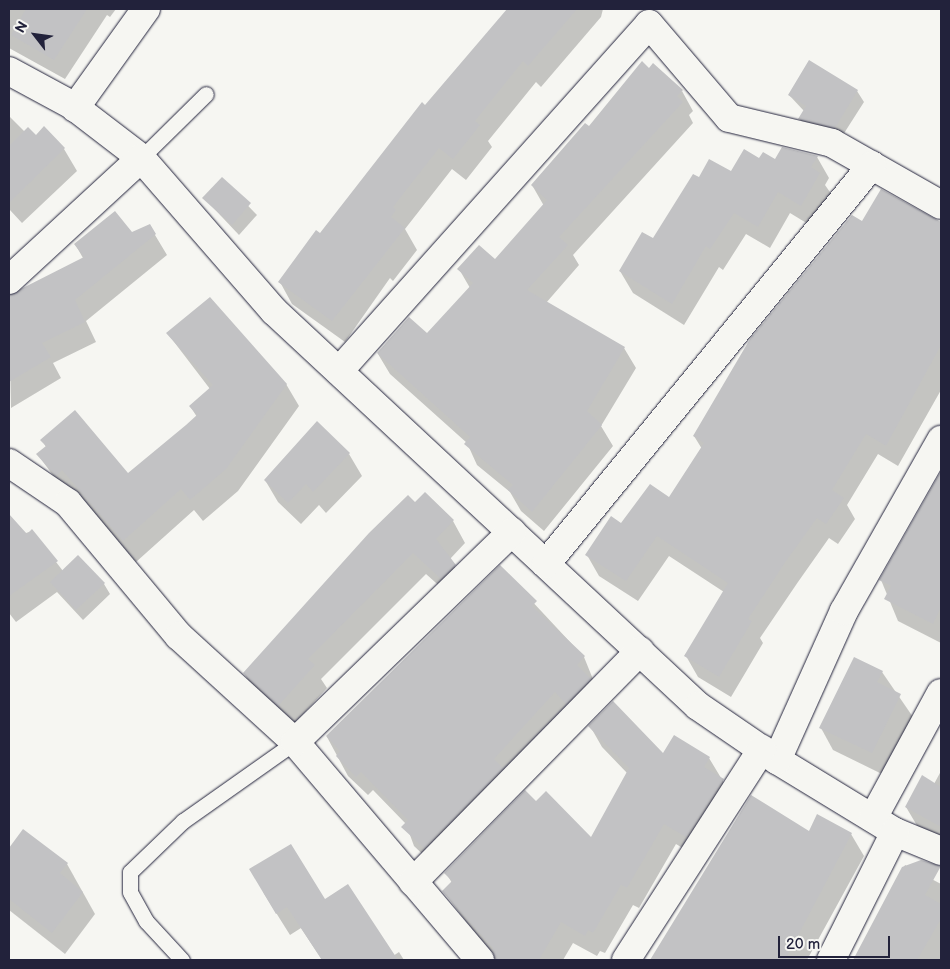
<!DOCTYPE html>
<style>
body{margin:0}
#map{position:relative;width:950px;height:969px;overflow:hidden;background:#f6f6f2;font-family:"Balsamiq Sans",sans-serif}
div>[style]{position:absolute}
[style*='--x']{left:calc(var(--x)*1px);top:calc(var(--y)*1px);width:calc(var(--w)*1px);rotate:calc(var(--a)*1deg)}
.shadow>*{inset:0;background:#0003}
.building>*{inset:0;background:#c2c2c4}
.roads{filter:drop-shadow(0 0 1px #22223b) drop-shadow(0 0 1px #22223b)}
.lane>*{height:15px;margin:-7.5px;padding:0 7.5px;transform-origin:7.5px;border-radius:7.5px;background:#f6f6f2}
.street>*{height:28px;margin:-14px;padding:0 14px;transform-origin:14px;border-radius:14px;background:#f6f6f2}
span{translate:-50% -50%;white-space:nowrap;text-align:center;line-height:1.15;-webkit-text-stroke:4px #f6f6f2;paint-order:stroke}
.frame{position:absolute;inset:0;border:10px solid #22223b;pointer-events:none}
.north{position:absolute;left:10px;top:10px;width:50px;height:50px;-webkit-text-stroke:4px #f6f6f2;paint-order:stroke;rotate:300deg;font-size:14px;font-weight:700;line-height:20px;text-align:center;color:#22223b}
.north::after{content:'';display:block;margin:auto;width:18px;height:22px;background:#22223b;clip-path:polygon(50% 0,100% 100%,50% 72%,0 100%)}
.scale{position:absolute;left:778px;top:936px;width:112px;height:22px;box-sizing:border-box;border:2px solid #22223b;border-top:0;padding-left:6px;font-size:15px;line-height:18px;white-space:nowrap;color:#22223b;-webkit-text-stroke:4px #f6f6f2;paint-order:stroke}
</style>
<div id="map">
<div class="shadow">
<i style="clip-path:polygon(9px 9px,116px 9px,110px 17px,107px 15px,65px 79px,9px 48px)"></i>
<i style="clip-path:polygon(508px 9px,603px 9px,601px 17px,541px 87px,536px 82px,488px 141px,492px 147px,466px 180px,452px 169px,405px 229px,417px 250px,393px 281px,390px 278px,345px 342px,292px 304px,280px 282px)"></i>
<i style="clip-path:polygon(682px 91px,693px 111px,689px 115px,693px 123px,573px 255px,579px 265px,546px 303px,624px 348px,636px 368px,601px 426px,613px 446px,544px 531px,521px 511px,510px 492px,477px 465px,467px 443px,390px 374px,378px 354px,428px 335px,470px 288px,459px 269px,495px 260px,544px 206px,532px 185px,589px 127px)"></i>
<i style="clip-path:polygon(857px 91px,864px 102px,841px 138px,806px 129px,800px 119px,804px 111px,789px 95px)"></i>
<i style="clip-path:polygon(9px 116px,25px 132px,64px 149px,77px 171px,22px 223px,9px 209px)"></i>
<i style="clip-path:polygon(817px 157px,829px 178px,825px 185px,832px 195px,813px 227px,790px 213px,770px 248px,746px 234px,723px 270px,719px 267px,684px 325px,633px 293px,620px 271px,654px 240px,699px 179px,731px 173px,760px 160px)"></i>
<i style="clip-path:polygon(222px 179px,257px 215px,239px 235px,204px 198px)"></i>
<i style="clip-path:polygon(881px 190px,941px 223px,941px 390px,898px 466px,878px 454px,847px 505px,855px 519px,838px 544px,829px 538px,798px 582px,760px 638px,763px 643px,731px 697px,698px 677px,686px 656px,724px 592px,669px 556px,638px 601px,599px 576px,587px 555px,622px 525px,669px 499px,702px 449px,694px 436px,863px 222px)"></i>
<i style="clip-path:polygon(149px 225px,167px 255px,86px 321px,96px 342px,53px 363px,61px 378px,11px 408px,9px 310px,83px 258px,75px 244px,132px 234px)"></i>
<i style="clip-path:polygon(168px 334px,286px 384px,299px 406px,238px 491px,203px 521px,194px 510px,136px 562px,75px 491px,69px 497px,38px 455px,46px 447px,42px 440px,128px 475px,197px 417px,190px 406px,210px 389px)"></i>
<i style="clip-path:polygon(349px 454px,362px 476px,326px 513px,319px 505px,301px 524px,278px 502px,265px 480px)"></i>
<i style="clip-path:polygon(941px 477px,941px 643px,898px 621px,881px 580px)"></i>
<i style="clip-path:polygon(415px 504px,453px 521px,465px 543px,450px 559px,467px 587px,455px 600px,426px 574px,321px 679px,327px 688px,291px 727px,257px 695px,244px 673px)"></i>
<i style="clip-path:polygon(9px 526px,17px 536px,32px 531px,63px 571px,104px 584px,110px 594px,83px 620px,57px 592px,16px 622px,9px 613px)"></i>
<i style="clip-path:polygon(500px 567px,584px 657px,601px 699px,436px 867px,414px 846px,406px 824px,373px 790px,368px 795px,348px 776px,327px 737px)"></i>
<i style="clip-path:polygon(882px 672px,913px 717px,884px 775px,833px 750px,821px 728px)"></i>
<i style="clip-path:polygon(590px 726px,664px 755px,675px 737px,709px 758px,735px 801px,699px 858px,676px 844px,639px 908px,633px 905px,605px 953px,600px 951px,597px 956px,573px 943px,563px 960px,495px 960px,443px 891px,452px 883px,446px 873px,536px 802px,592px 839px,628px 774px,602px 747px)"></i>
<i style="clip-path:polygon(941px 771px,941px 841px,919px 829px,906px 807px,934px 784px)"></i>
<i style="clip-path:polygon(751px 797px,809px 832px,851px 834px,864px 856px,807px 960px,651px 960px)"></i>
<i style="clip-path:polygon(23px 831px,67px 864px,95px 914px,65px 954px,9px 910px,9px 850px)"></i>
<i style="clip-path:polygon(905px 865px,941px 884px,941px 960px,856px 960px)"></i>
<i style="clip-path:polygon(263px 892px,393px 956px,399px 952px,404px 960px,322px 960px,301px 928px,290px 935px)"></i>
</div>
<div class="building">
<i style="clip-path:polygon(26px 9px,87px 9px,54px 60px,11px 35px)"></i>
<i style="clip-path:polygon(507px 9px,577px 9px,528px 66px,523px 61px,475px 121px,480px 125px,453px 159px,439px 148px,393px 207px,396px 210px,391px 217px,405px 228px,332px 321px,278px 282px,316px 230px,320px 233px,422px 102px,425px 105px)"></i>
<i style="clip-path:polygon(809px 60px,858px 90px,835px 128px,798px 119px,806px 106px,788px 95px)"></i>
<i style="clip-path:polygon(642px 61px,649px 68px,653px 63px,683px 90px,677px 96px,683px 102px,559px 237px,568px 245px,527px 290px,625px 347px,587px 411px,602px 425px,532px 512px,508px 490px,513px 485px,464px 444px,470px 437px,377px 353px,409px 317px,427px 333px,473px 283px,457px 269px,479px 245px,495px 259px,547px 200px,531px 185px,585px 123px,589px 126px)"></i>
<i style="clip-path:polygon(44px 126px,65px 148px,9px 203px,9px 146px,28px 127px,36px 135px)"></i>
<i style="clip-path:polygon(782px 147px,818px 156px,811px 167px,820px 173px,801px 206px,778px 192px,758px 227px,734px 213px,710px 249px,706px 246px,672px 304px,619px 271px,642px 232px,653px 238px,693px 174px,699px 177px,709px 159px,731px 171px,744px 149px,759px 158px,763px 152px,775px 159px)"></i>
<i style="clip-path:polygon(222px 177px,251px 203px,232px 225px,202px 198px)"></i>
<i style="clip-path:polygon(881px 189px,941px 222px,941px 345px,886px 446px,866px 434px,832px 490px,844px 498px,826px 524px,817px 518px,786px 561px,748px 619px,752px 621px,719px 677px,684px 656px,728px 583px,657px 536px,626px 581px,585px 555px,611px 516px,621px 523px,650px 484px,669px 497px,704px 443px,693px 436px,750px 339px,852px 215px,862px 221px)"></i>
<i style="clip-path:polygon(115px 211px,132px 232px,150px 224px,156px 234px,75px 300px,85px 322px,42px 343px,51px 357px,9px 382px,9px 295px,84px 257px,74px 244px)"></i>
<i style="clip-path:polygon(210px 297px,287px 384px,226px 469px,190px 500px,181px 489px,123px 541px,62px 470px,56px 476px,36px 454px,46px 446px,40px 440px,75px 410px,128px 473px,186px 425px,197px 415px,189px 406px,213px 385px,166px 333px)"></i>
<i style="clip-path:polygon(317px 421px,350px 453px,313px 492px,306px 484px,288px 503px,264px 480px)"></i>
<i style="clip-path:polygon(941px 471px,941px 607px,933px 624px,884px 599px,891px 586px,879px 580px)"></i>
<i style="clip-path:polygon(425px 492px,454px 520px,436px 539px,456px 565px,441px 579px,413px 553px,308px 659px,315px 665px,278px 706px,243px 673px,369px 533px,408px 495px,415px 502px)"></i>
<i style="clip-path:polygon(9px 514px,27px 534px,32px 529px,58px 561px,9px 596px)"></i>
<i style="clip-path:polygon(78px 555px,105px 583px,76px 610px,50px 582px)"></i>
<i style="clip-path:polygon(500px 565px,537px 601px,532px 606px,585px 656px,577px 665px,591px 679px,566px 704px,555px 692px,494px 759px,503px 768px,424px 848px,401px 827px,408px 820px,361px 772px,356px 777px,336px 756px,340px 751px,326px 736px)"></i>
<i style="clip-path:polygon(854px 657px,883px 671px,877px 682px,901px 694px,872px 753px,819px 728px)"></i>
<i style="clip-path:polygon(613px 701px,663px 753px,674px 735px,710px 757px,704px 767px,724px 779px,686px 837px,664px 824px,627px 888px,621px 885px,593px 933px,588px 930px,585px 936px,561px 922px,539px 960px,495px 960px,493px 948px,442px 891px,452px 881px,444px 873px,525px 790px,536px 801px,546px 791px,591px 837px,629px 768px,588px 726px)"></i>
<i style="clip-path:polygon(922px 775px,941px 787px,941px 827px,905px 807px)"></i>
<i style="clip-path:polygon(751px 795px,809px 831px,817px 814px,852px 833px,785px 960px,650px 960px)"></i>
<i style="clip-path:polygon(23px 829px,68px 863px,60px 873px,83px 892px,52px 933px,9px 899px,9px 848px)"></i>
<i style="clip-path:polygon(291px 844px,325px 899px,348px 884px,398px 960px,322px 960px,287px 907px,276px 914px,249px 869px)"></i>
<i style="clip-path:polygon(921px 860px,941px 866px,925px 895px,941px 904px,941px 919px,917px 960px,853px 960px,902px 867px)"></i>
</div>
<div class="roads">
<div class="lane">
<i style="--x:141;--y:158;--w:91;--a:-44.6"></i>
<i style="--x:182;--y:960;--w:53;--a:-132.7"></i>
<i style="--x:146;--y:921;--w:33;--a:-119"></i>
<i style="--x:130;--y:892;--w:20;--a:-90"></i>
<i style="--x:130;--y:872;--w:74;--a:-43.9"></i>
<i style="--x:183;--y:821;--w:137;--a:-35.2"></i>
</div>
<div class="street">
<i style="--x:9;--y:71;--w:72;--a:28.4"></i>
<i style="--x:72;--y:105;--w:87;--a:37.5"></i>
<i style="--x:141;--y:158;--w:203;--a:49"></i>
<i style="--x:274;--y:311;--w:579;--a:42.97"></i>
<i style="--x:698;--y:706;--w:96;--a:34.4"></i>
<i style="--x:777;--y:760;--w:138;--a:31.4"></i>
<i style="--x:895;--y:832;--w:50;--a:22.4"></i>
<i style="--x:75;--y:108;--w:122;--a:-54.4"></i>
<i style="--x:9;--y:280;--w:180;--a:-42.7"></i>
<i style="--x:339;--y:371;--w:465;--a:-48.2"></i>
<i style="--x:649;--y:24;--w:123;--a:49.6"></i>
<i style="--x:729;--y:118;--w:106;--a:13.6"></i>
<i style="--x:832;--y:143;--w:125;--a:29.6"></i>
<i style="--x:9;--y:463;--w:71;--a:34.1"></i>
<i style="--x:68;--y:503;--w:173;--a:50.2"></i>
<i style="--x:179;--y:636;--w:157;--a:42.4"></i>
<i style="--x:295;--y:742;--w:286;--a:49.7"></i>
<i style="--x:546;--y:564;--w:515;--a:-50.75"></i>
<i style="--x:295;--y:742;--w:302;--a:-44.1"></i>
<i style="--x:777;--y:760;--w:163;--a:-65.8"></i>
<i style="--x:844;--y:611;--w:197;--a:-60.4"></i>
<i style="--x:873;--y:818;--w:142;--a:-61.5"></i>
<i style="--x:413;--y:882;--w:324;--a:-45.5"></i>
<i style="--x:626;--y:960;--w:251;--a:-57.2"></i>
<i style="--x:831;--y:960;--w:143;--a:-63.4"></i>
</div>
</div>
<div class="frame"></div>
<div class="north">N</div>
<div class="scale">20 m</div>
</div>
